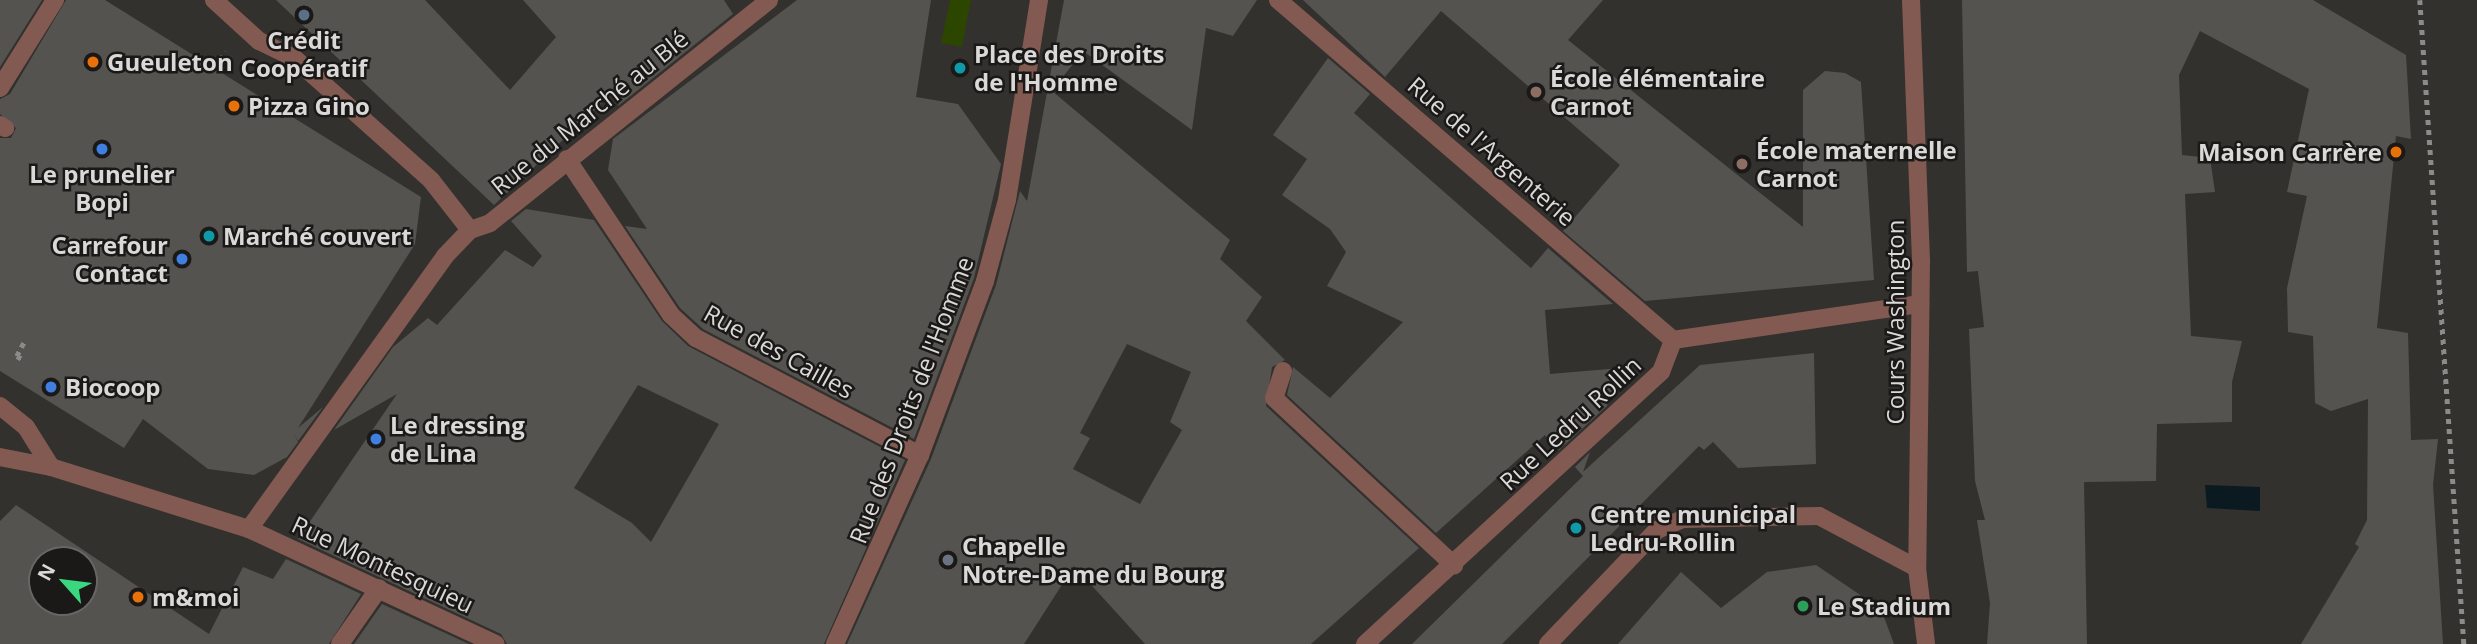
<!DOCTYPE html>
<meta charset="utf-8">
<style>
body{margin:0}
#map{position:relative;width:2477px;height:644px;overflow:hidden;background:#33312e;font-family:"Open Sans",sans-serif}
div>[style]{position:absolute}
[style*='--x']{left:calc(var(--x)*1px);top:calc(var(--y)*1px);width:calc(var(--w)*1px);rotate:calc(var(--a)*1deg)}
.green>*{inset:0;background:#2c4600}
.water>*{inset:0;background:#0a1a20}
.building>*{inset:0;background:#555350}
.path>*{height:4.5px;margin-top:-2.25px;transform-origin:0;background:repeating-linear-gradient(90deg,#8d8b89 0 5px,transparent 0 10px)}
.lane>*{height:18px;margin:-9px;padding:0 9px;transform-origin:9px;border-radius:9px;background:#835a51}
.street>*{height:18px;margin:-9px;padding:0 9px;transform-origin:9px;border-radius:9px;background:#835a51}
.dots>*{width:19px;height:19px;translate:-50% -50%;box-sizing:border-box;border:4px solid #1a1918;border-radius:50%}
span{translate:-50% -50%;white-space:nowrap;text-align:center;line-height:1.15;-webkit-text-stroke:5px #1a1918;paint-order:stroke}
.poi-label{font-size:24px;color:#dbd9d8;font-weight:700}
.left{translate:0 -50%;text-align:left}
.right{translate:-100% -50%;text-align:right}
.street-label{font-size:24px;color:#dbd9d8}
.north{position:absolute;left:28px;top:546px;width:70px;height:70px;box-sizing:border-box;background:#1a1918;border:2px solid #676665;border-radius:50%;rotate:298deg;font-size:19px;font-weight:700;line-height:28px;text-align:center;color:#dbd9d8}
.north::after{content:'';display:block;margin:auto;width:24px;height:32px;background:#3bd77f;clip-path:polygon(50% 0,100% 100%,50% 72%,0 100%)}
</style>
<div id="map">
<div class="green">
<i style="clip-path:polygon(950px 0,971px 0,962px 47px,941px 43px)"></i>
</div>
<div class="water">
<i style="clip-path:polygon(2205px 485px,2260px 487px,2260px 511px,2207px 508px)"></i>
</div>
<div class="building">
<i style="clip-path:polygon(0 0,42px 0,0 67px)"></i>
<i style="clip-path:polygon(66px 0,105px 0,421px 197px,415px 244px,298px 428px,323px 407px,298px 441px,294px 434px,298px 442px,287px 457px,254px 475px,208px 469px,143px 419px,124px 448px,0 371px,0 138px,11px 138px,16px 128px,0 114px,0 99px,10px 94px)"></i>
<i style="clip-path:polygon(276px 0,425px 0,510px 90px,556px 37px,523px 0,724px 0,733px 14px,618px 106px,622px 84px,494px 205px)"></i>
<i style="clip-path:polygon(797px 0,931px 0,916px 97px,958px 104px,1001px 164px,974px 278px,914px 439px,703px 329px,680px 308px,625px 226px,647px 229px,608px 170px,613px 139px)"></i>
<i style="clip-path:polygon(evenodd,1064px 0,1257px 0,1233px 36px,1206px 28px,1192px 130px,1083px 51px,1052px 91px,1230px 240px,1220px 259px,1262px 297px,1246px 321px,1285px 360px,1272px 367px,1266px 406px,1419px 548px,1311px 644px,1145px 644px,1074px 566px,1024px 644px,847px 644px,931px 459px,996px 285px,1020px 191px,1027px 201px,1064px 0,1127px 344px,1191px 372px,1170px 422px,1182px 430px,1140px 504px,1073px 469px,1090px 438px,1080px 433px,1127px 344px)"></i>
<i style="clip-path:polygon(1303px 0,1603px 0,1568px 40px,1803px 227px,1803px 90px,1825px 71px,1845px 73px,1861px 82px,1874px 280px,1645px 301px,1563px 231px,1620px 165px,1441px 11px,1385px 77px)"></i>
<i style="clip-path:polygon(1962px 0,2313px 0,2406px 55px,2411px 139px,2396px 136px,2377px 328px,2408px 333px,2411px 440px,2438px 439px,2433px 485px,2443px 644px,2301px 644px,2359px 547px,2355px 544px,2367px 520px,2368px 399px,2331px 411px,2315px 403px,2313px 336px,2288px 332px,2287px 288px,2307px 196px,2287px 192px,2309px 89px,2200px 31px,2179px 75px,2182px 155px,2210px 158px,2215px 192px,2185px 194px,2191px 336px,2242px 341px,2232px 382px,2232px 422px,2157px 424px,2156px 481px,2084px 482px,2087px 644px,1987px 644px,1990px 603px,1977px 520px,1985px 520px,1975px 481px,1969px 329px,1984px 327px,1978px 271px,1967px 272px)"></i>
<i style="clip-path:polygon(1328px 58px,1370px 94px,1354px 113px,1475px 219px,1531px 268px,1548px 248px,1613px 304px,1545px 310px,1550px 374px,1621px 368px,1607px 406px,1559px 450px,1545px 435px,1436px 533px,1287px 395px,1293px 367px,1330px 398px,1403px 322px,1327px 286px,1346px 252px,1330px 229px,1282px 195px,1307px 159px,1273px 135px)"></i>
<i style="clip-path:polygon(evenodd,526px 209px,594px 220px,662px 321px,688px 346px,905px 460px,824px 644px,507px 644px,501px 634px,298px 539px,397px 394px,334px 430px,393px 347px,428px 318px,437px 325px,505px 250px,533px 267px,542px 256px,511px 221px,526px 209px,638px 385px,719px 424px,651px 542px,632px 523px,574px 488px,638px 385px)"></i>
<i style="clip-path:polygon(1814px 353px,1816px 464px,1738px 468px,1713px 442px,1704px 450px,1699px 446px,1502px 644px,1412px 644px,1583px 476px,1575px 467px,1590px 452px,1583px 472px,1700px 365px)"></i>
<i style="clip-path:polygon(evenodd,16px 505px,209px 634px,243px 567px,273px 579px,286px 559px,361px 594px,329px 644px,0 644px,0 521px,16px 505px,42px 560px,84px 560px,84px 602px,42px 602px,42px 560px)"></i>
<i style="clip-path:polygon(1816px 565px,1881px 609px,1894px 644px,1618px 644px,1681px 572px,1721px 608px,1767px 572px)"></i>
<i style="clip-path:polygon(382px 604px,469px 644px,354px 644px)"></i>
</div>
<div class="path">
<i style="--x:2420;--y:0;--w:646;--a:86.09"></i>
<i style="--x:213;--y:67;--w:20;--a:-49"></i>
<i style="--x:24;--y:343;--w:15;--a:118"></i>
<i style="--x:17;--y:356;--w:9;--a:32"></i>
</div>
<div class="lane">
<i style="--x:1283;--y:371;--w:28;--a:108"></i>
<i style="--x:1274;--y:398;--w:246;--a:42.9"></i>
</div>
<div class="street">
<i style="--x:1278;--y:0;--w:521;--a:40.72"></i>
<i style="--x:1911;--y:0;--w:261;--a:87.8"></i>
<i style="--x:1921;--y:261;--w:307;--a:90.7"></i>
<i style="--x:1917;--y:568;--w:77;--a:83.2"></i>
<i style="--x:0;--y:88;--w:104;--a:-58"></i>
<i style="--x:0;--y:125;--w:6;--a:31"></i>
<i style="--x:567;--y:159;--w:187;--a:56.3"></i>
<i style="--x:671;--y:315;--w:34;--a:43"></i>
<i style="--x:696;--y:338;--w:253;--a:27.6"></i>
<i style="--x:470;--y:230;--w:21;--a:-19"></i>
<i style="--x:490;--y:223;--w:357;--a:-38.6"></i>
<i style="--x:1673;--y:340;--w:250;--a:-8.3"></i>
<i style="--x:0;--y:406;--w:33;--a:39"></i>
<i style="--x:26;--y:427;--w:47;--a:58"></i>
<i style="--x:51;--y:467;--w:207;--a:17.4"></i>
<i style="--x:249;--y:529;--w:336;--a:-54.3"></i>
<i style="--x:445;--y:256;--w:36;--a:-46"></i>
<i style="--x:470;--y:230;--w:63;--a:-128"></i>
<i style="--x:431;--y:180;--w:183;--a:-138.3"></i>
<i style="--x:294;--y:58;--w:39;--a:-154"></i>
<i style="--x:259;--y:41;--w:61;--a:-137.7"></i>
<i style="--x:0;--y:457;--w:52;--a:11.1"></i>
<i style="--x:249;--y:529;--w:272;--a:25"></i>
<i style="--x:340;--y:644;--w:68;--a:-55.1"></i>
<i style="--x:835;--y:644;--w:207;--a:-65.8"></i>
<i style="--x:920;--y:455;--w:186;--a:-69.5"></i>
<i style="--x:985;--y:281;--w:84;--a:-74.8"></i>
<i style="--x:1007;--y:200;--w:203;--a:-80.9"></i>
<i style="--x:1365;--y:644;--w:402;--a:-42.6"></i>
<i style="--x:1661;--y:372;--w:34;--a:-69"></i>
<i style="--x:1548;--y:644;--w:158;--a:-46.3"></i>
<i style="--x:1657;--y:530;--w:28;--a:-23"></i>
<i style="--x:1683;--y:519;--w:136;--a:-1.3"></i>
<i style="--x:1819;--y:516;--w:111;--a:28"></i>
</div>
<div class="dots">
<i style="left:304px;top:15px;background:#5c6f8a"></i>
<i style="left:93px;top:62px;background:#e8710a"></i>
<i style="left:960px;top:68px;background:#0f9aa8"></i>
<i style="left:1536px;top:92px;background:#8d6e63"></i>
<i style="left:234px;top:106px;background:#e8710a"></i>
<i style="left:102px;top:149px;background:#3f7fe0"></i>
<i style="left:2396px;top:152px;background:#e8710a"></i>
<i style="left:1742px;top:164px;background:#8d6e63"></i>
<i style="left:209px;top:236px;background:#0f9aa8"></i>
<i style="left:182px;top:259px;background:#3f7fe0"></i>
<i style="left:51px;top:387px;background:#3f7fe0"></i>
<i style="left:376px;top:439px;background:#3f7fe0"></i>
<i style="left:1576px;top:528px;background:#0f9aa8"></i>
<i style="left:948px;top:560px;background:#6b7280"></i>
<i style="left:138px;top:597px;background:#e8710a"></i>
<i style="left:1803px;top:606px;background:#2e9e5b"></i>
</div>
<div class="poi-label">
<span style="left:304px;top:54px">Crédit<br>Coopératif</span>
<span class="left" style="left:974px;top:68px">Place des Droits<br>de l'Homme</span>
<span class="left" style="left:107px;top:62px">Gueuleton</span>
<span class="left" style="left:1550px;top:92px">École élémentaire<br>Carnot</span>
<span class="left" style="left:248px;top:106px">Pizza Gino</span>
<span class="left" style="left:1756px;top:164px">École maternelle<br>Carnot</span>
<span class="right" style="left:2382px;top:152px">Maison Carrère</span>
<span style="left:102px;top:188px">Le prunelier<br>Bopi</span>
<span class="left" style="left:223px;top:236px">Marché couvert</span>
<span class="right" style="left:168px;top:259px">Carrefour<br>Contact</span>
<span class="left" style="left:65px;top:387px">Biocoop</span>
<span class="left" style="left:390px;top:439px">Le dressing<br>de Lina</span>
<span class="left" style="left:1590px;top:528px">Centre municipal<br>Ledru-Rollin</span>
<span class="left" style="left:962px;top:560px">Chapelle<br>Notre-Dame du Bourg</span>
<span class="left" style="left:152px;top:597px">m&amp;moi</span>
<span class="left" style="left:1817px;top:606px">Le Stadium</span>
</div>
<div class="street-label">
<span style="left:589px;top:112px;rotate:-39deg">Rue du Marché au Blé</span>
<span style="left:1492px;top:151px;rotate:41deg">Rue de l'Argenterie</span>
<span style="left:1895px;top:322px;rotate:-90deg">Cours Washington</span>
<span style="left:779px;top:351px;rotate:29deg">Rue des Cailles</span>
<span style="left:911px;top:400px;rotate:-69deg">Rue des Droits de l'Homme</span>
<span style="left:1570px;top:423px;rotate:-43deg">Rue Ledru Rollin</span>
<span style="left:383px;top:564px;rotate:25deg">Rue Montesquieu</span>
</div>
<div class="north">N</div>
</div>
